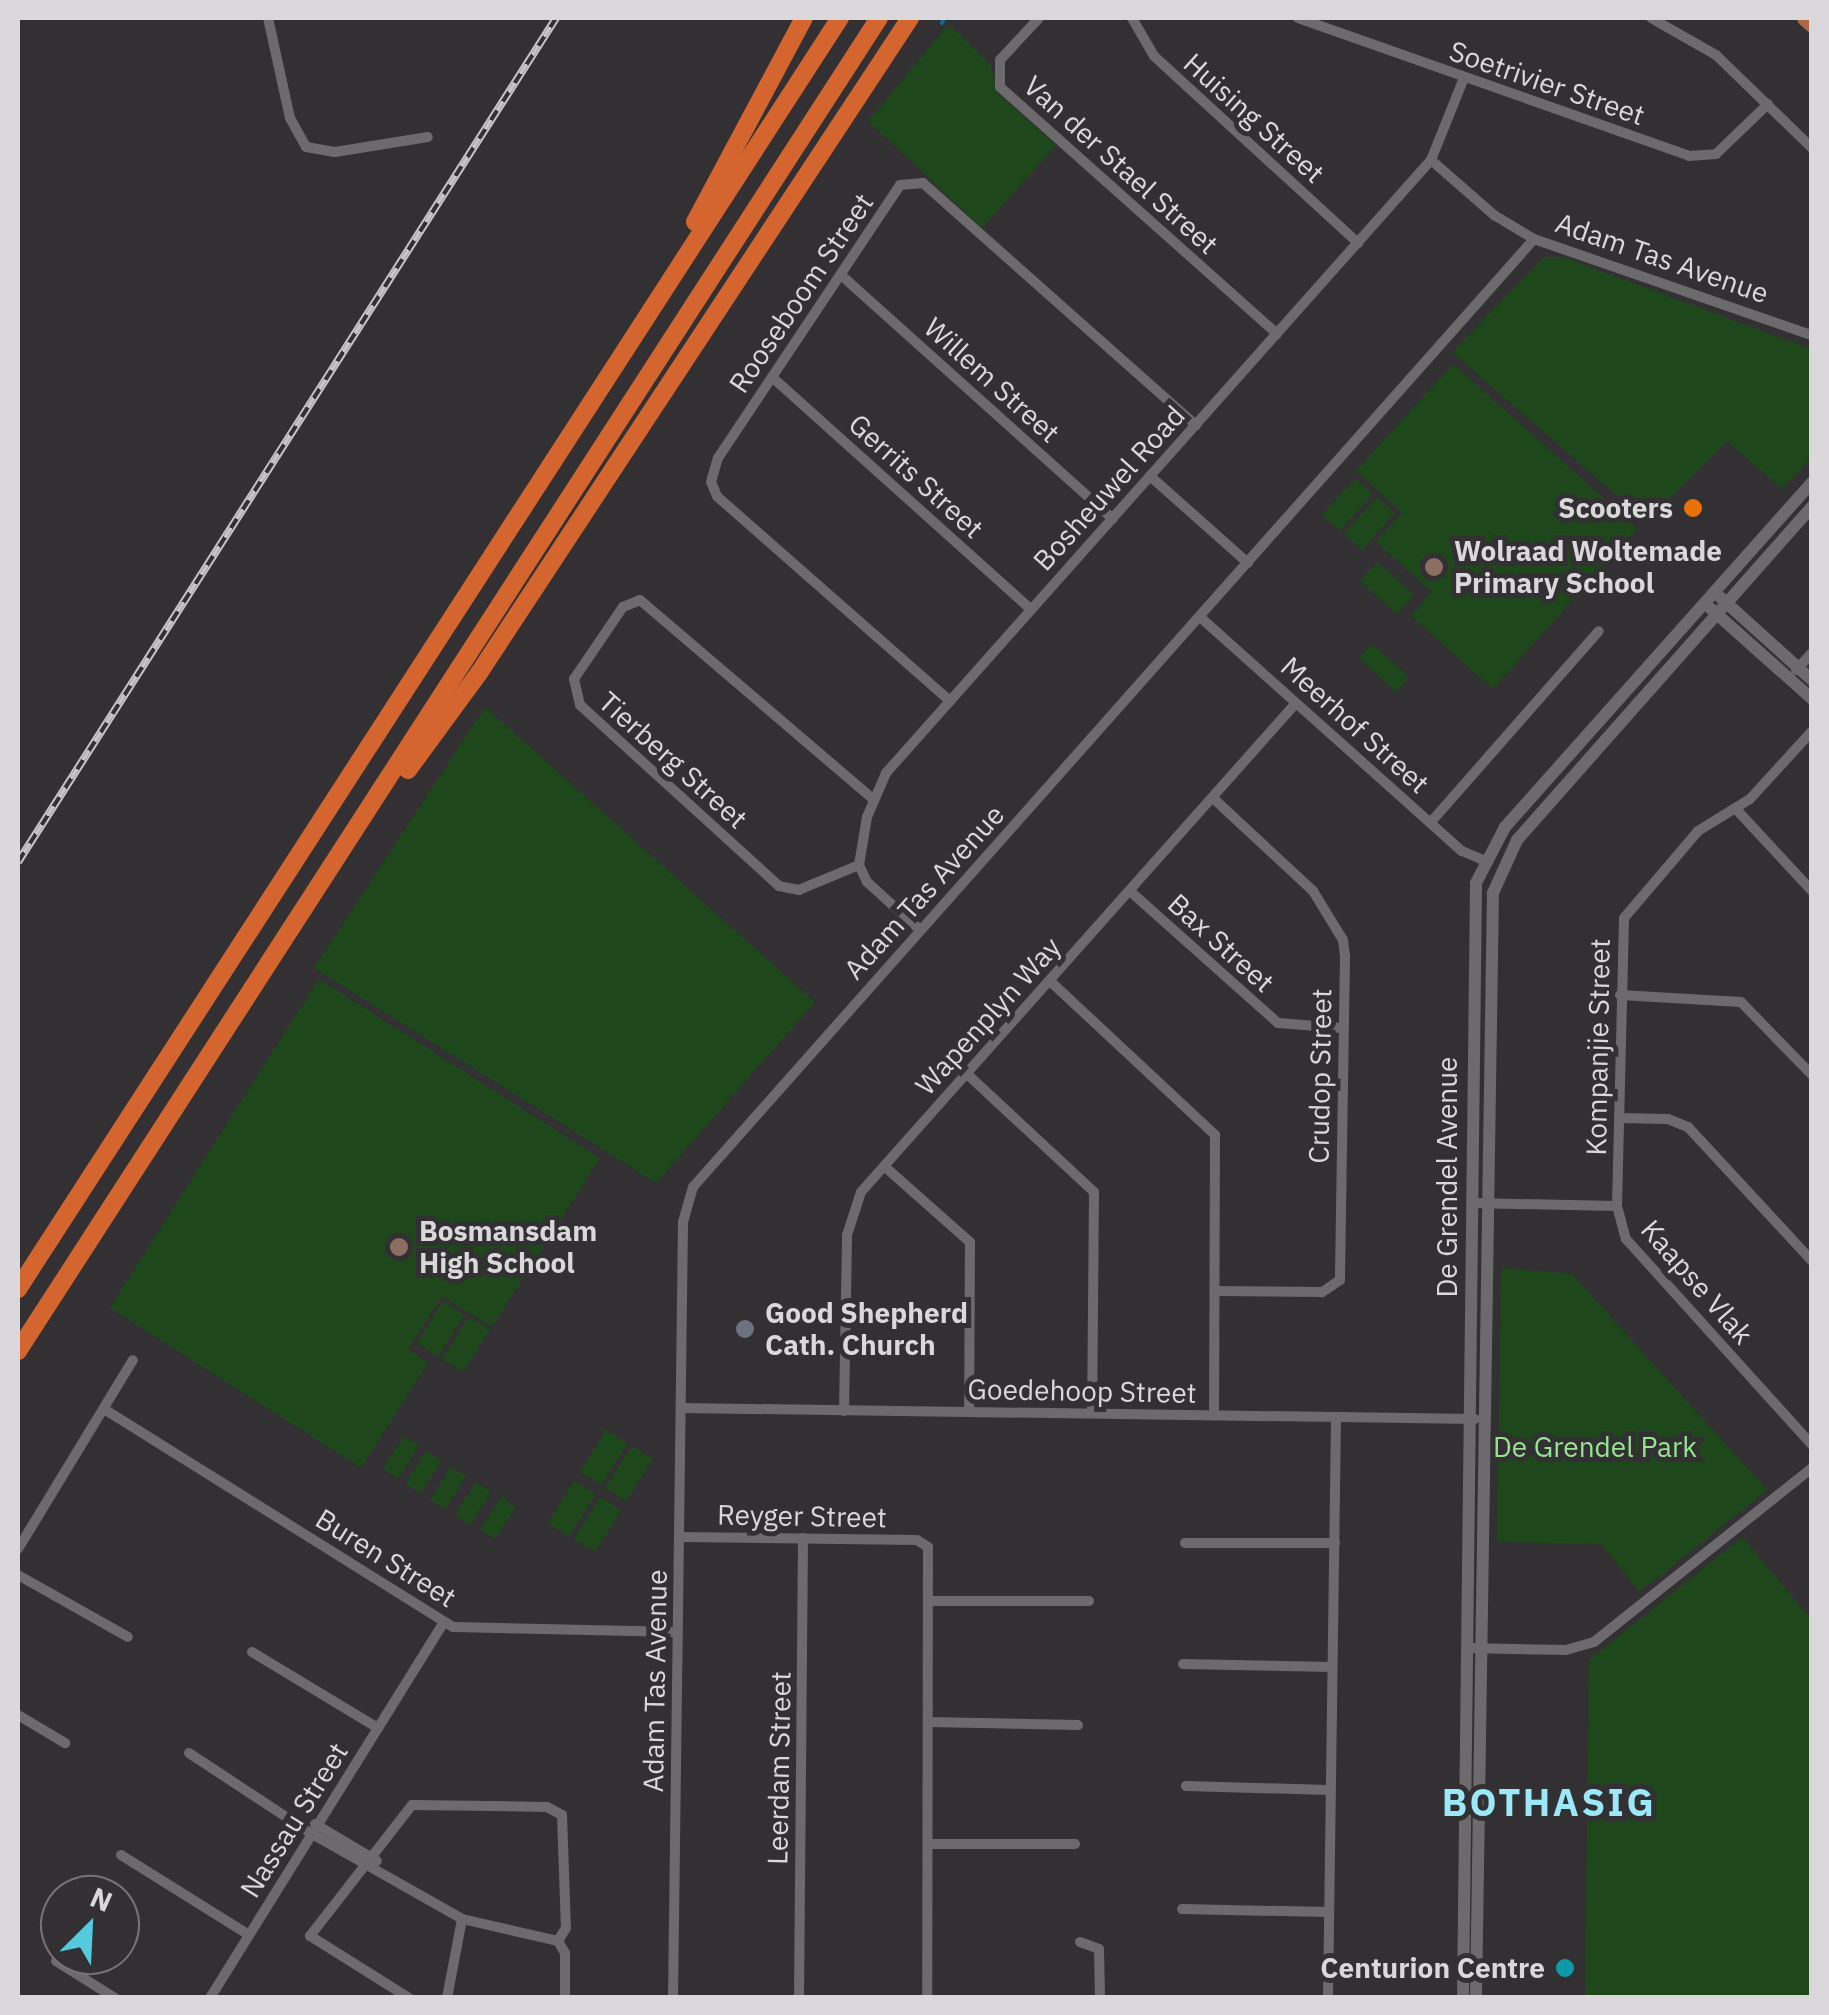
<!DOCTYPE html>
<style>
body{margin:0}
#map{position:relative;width:1829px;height:2015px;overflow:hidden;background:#323033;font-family:"IBM Plex Sans",sans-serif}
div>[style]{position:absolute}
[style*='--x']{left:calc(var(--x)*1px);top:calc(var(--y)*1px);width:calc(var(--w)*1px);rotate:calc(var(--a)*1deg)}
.green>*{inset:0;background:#1e471b}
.stream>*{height:4px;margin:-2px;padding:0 2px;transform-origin:2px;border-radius:2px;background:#076e9e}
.minor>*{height:10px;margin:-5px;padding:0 5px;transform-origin:5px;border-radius:5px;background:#6c6a6d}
.tertiary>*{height:12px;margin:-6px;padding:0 6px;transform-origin:6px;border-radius:6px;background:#6c6a6d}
.primary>*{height:15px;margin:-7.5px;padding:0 7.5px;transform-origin:7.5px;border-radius:7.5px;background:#ab6747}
.motorway>*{height:18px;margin:-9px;padding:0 9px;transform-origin:9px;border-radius:9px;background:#d5652e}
.rail>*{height:8px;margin-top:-4px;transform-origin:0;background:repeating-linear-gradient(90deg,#323033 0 11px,#c5c3c5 0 22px);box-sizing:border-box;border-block:2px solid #c5c3c5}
.dots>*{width:28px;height:28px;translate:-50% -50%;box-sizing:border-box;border:5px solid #323033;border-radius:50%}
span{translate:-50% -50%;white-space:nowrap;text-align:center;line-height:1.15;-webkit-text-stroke:10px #323033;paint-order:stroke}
.street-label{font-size:28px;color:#dad8da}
.poi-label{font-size:28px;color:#dad8da;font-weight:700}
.right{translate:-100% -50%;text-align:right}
.left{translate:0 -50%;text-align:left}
.park-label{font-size:28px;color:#95e58e}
.district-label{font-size:38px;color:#9ae8f8;font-weight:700;letter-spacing:2.5px}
.frame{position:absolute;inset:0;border:20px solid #dad8da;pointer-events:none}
.north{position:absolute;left:40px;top:1875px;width:100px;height:100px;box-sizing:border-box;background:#323033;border:2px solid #757376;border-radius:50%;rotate:24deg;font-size:28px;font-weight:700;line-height:40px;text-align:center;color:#dad8da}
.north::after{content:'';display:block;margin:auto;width:35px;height:45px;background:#55cadf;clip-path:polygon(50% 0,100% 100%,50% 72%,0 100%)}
</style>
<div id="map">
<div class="green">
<i style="clip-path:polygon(949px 24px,991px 66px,996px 92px,1056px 145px,982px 228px,868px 121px)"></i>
<i style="clip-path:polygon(1544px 257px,1563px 257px,1811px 349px,1811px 458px,1782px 489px,1727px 441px,1647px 522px,1452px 352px)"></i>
<i style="clip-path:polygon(1453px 364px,1637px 528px,1493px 689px,1411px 616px,1432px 592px,1376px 542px,1402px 512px,1356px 471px)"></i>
<i style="clip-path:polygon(1355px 478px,1373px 494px,1340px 531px,1322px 515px)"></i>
<i style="clip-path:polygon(1377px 497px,1395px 513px,1362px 550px,1344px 534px)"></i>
<i style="clip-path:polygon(1377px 562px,1414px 595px,1397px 614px,1360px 581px)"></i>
<i style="clip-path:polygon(1372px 644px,1409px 677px,1396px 692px,1359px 658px)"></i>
<i style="clip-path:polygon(485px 707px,815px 1002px,656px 1183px,314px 968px)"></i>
<i style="clip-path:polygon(319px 979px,600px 1158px,492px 1327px,442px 1296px,408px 1349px,428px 1363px,361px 1468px,110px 1308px)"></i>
<i style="clip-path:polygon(1501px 1268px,1572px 1274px,1767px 1490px,1640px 1592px,1601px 1544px,1497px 1542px)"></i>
<i style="clip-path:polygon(443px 1301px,464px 1315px,438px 1357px,417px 1343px)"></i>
<i style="clip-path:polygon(469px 1317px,490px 1330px,463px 1372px,442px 1359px)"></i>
<i style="clip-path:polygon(606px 1430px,628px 1443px,601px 1485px,580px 1472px)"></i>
<i style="clip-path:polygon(404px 1436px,419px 1446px,398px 1479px,383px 1469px)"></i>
<i style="clip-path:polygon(632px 1446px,653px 1459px,626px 1501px,605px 1488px)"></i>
<i style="clip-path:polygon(426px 1451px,441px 1460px,421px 1493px,405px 1484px)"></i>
<i style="clip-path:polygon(451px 1467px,466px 1476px,445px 1509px,430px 1500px)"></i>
<i style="clip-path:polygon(574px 1481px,596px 1494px,569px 1537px,548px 1523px)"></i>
<i style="clip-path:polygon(476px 1482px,491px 1492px,470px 1525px,455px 1515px)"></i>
<i style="clip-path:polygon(501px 1497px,516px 1507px,495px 1539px,480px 1530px)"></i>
<i style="clip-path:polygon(600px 1497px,621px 1510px,595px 1552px,574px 1539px)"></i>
<i style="clip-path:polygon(1742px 1537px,1811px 1619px,1811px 1997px,1585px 1997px,1589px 1660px)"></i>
</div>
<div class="stream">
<i style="--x:942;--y:23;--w:5;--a:-68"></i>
</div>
<div class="minor">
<i style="--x:268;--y:18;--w:102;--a:77.6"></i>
<i style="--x:290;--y:118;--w:33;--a:61"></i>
<i style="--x:306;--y:147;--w:29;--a:10"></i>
<i style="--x:335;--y:152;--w:94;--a:-9.2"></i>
<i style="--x:1039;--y:18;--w:57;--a:132.9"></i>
<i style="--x:1000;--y:60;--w:27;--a:90"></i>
<i style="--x:1000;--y:87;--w:371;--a:41.7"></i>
<i style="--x:1132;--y:18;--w:44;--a:59.9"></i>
<i style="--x:1154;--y:56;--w:277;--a:42.5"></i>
<i style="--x:1298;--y:18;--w:415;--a:19.4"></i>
<i style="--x:1689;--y:156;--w:27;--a:-4"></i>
<i style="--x:1716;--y:154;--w:72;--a:-43.9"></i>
<i style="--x:1651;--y:18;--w:75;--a:29.6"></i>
<i style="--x:1716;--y:55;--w:134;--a:44.1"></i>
<i style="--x:1431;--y:160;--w:84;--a:41.1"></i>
<i style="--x:1494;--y:215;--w:47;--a:31"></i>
<i style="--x:1534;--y:239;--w:294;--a:19.1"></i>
<i style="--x:841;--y:275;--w:365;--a:41.9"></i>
<i style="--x:772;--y:377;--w:348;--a:41.9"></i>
<i style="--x:1150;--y:476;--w:131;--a:41.6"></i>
<i style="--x:1200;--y:617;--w:351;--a:41.8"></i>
<i style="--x:1462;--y:851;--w:23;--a:23"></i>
<i style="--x:1796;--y:670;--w:23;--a:-47"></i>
<i style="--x:950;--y:701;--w:310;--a:-138.7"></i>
<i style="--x:717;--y:496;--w:15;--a:-113"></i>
<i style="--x:711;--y:482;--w:25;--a:-74"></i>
<i style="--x:718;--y:458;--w:328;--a:-56.3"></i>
<i style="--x:900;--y:185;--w:23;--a:-5"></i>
<i style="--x:923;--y:183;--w:365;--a:41.6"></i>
<i style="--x:1213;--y:798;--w:137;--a:42.9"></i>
<i style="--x:1313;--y:891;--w:57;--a:58.5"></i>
<i style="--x:1343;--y:940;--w:17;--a:83"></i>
<i style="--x:1345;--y:957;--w:323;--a:90.9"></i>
<i style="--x:1340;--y:1280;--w:22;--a:146"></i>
<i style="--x:1322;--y:1292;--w:104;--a:-179.4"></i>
<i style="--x:1736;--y:809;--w:112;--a:47.2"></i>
<i style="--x:1431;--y:822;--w:254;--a:-48.7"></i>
<i style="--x:859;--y:865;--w:65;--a:157.4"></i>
<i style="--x:799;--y:890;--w:20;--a:-169"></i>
<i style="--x:779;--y:886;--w:269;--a:-137.7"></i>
<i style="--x:580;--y:705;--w:27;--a:-103"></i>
<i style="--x:574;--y:679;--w:87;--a:-55.8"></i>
<i style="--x:623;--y:607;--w:18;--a:-22"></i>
<i style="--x:640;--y:600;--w:306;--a:40.5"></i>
<i style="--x:1131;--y:892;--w:197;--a:41.7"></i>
<i style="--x:1278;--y:1023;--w:64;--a:4.5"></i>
<i style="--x:920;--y:930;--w:72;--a:-137.8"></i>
<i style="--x:867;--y:882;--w:19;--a:-115"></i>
<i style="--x:859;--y:865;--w:49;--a:-80.5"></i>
<i style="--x:867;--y:817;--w:48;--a:-66.6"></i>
<i style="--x:886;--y:773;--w:820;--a:-48.36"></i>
<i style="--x:1431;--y:160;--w:88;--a:-68.1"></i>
<i style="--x:1050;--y:981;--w:226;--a:43"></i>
<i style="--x:1215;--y:1135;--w:280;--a:90.2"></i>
<i style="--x:1620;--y:995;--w:121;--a:3.3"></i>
<i style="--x:1741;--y:1002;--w:102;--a:45.8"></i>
<i style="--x:966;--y:1073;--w:175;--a:42.9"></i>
<i style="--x:1094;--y:1192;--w:221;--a:90.5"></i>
<i style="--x:1619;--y:1118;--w:49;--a:1.2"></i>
<i style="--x:1668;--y:1119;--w:22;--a:22"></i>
<i style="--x:1688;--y:1127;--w:183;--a:47.2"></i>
<i style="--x:884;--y:1166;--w:115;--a:41.5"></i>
<i style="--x:970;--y:1242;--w:170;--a:90.3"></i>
<i style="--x:1472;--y:1203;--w:145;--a:1.2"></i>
<i style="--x:1617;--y:1206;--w:34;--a:75"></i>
<i style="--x:1626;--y:1239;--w:278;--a:47.9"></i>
<i style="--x:1617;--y:1206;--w:288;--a:-88.6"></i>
<i style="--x:1624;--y:918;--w:114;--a:-49.6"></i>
<i style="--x:1698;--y:831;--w:61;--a:-31.6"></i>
<i style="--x:1750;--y:799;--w:92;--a:-47.6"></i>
<i style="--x:681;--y:1408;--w:794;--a:0.79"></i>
<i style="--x:104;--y:1409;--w:411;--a:32"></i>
<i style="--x:453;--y:1627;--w:225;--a:1.3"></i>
<i style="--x:844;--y:1411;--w:176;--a:-89"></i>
<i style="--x:847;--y:1235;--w:45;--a:-72"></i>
<i style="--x:861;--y:1192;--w:654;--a:-48.34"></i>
<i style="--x:680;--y:1537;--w:237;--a:0.7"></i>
<i style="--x:917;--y:1540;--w:13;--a:32"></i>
<i style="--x:928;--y:1547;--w:451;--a:90.1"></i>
<i style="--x:1185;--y:1543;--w:150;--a:0"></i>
<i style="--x:18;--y:1549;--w:221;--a:-58.7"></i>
<i style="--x:18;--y:1575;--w:126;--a:29.4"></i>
<i style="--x:931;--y:1601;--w:158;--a:0"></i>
<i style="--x:1467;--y:1648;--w:99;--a:1.2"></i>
<i style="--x:1566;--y:1650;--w:29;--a:-16"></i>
<i style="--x:1594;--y:1642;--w:279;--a:-38.6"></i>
<i style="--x:252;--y:1652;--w:147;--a:31.1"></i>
<i style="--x:1183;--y:1664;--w:149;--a:1.2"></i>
<i style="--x:18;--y:1715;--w:55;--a:30.8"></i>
<i style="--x:929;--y:1722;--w:149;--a:1.2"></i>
<i style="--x:189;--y:1753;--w:147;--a:33.4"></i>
<i style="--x:312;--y:1834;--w:172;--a:29.5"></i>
<i style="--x:462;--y:1919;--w:98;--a:12.9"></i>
<i style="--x:558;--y:1941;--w:14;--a:60"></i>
<i style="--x:565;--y:1953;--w:45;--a:90"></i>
<i style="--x:1186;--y:1786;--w:144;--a:1.6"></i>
<i style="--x:315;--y:1824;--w:72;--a:30.8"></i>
<i style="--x:928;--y:1844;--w:147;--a:0"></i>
<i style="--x:121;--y:1855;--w:151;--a:32"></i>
<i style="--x:1182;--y:1909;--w:146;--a:1.2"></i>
<i style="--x:1080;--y:1942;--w:20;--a:20"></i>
<i style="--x:1099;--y:1949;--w:49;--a:88.8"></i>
<i style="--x:56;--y:1961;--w:70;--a:32.1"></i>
<i style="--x:210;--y:1998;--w:443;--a:-58.1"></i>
<i style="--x:409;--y:1998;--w:117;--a:-147.9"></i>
<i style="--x:310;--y:1936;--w:166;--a:-52.1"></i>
<i style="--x:412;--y:1805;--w:135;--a:0.8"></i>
<i style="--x:547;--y:1807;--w:17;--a:28"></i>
<i style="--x:562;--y:1815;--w:113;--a:88"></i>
<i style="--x:566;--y:1928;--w:15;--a:122"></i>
<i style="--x:447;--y:1998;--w:80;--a:-79.2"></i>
<i style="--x:673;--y:1998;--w:776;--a:-89.26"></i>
<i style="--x:683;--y:1222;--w:36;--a:-74"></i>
<i style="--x:693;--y:1187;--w:1267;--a:-48.42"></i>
<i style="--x:799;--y:1998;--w:460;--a:-89.5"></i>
<i style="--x:1328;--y:1998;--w:580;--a:-89.21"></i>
</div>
<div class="tertiary">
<i style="--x:1720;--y:597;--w:124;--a:42.1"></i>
<i style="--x:1710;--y:608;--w:137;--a:41.7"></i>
<i style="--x:1463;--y:1998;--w:1115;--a:-89.33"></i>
<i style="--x:1476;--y:883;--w:63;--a:-62.6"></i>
<i style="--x:1505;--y:827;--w:462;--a:-48.3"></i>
<i style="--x:1476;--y:1998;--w:1105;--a:-89.12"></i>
<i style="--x:1493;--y:893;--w:58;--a:-65.6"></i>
<i style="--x:1517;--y:840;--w:446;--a:-48.5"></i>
</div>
<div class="primary">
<i style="--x:1804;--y:18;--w:11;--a:41"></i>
</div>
<div class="motorway">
<i style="--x:695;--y:222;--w:231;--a:-61.9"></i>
<i style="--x:408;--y:770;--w:120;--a:-53.8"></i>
<i style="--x:479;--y:673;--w:784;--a:-56.65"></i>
<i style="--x:18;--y:1289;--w:1514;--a:-57.11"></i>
<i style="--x:18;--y:1351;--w:1587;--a:-57.14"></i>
</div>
<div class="rail">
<i style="--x:18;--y:862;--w:1001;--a:-57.48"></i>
</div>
<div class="dots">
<i style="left:1693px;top:508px;background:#e8710a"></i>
<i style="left:1434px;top:567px;background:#8d6e63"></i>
<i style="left:399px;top:1247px;background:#8d6e63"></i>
<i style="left:745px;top:1329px;background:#6b7280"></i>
<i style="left:1565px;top:1968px;background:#0f9aa8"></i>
</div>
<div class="street-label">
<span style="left:1547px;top:83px;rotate:19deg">Soetrivier Street</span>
<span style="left:1254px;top:118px;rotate:42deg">Huising Street</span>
<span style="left:1121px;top:165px;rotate:42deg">Van der Stael Street</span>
<span style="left:1662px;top:258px;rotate:19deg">Adam Tas Avenue</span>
<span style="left:801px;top:293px;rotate:-56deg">Rooseboom Street</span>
<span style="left:992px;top:380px;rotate:42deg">Willem Street</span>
<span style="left:916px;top:476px;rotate:42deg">Gerrits Street</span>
<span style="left:1109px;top:488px;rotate:-48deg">Bosheuwel Road</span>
<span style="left:1355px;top:725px;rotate:42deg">Meerhof Street</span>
<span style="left:673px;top:760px;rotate:42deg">Tierberg Street</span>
<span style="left:924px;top:892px;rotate:-48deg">Adam Tas Avenue</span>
<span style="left:1221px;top:943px;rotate:42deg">Bax Street</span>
<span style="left:988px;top:1016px;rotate:-48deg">Wapenplyn Way</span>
<span style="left:1598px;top:1047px;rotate:-89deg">Kompanjie Street</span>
<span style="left:1320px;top:1076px;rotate:-89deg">Crudop Street</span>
<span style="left:1447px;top:1177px;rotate:-90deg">De Grendel Avenue</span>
<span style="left:1697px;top:1282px;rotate:49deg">Kaapse Vlak</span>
<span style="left:1082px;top:1391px;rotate:1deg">Goedehoop Street</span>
<span style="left:802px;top:1516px;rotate:1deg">Reyger Street</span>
<span style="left:386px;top:1558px;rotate:32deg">Buren Street</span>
<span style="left:655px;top:1681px;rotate:-89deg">Adam Tas Avenue</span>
<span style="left:779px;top:1768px;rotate:-89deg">Leerdam Street</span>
<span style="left:294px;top:1820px;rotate:-58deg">Nassau Street</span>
</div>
<div class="poi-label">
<span class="right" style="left:1673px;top:508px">Scooters</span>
<span class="left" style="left:1454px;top:567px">Wolraad Woltemade<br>Primary School</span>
<span class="left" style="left:419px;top:1247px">Bosmansdam<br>High School</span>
<span class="left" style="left:765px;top:1329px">Good Shepherd<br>Cath. Church</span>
<span class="right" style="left:1545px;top:1968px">Centurion Centre</span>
</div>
<div class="park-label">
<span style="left:1595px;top:1447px">De Grendel Park</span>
</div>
<div class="district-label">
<span style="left:1549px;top:1802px">BOTHASIG</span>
</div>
<div class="frame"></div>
<div class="north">N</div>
</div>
